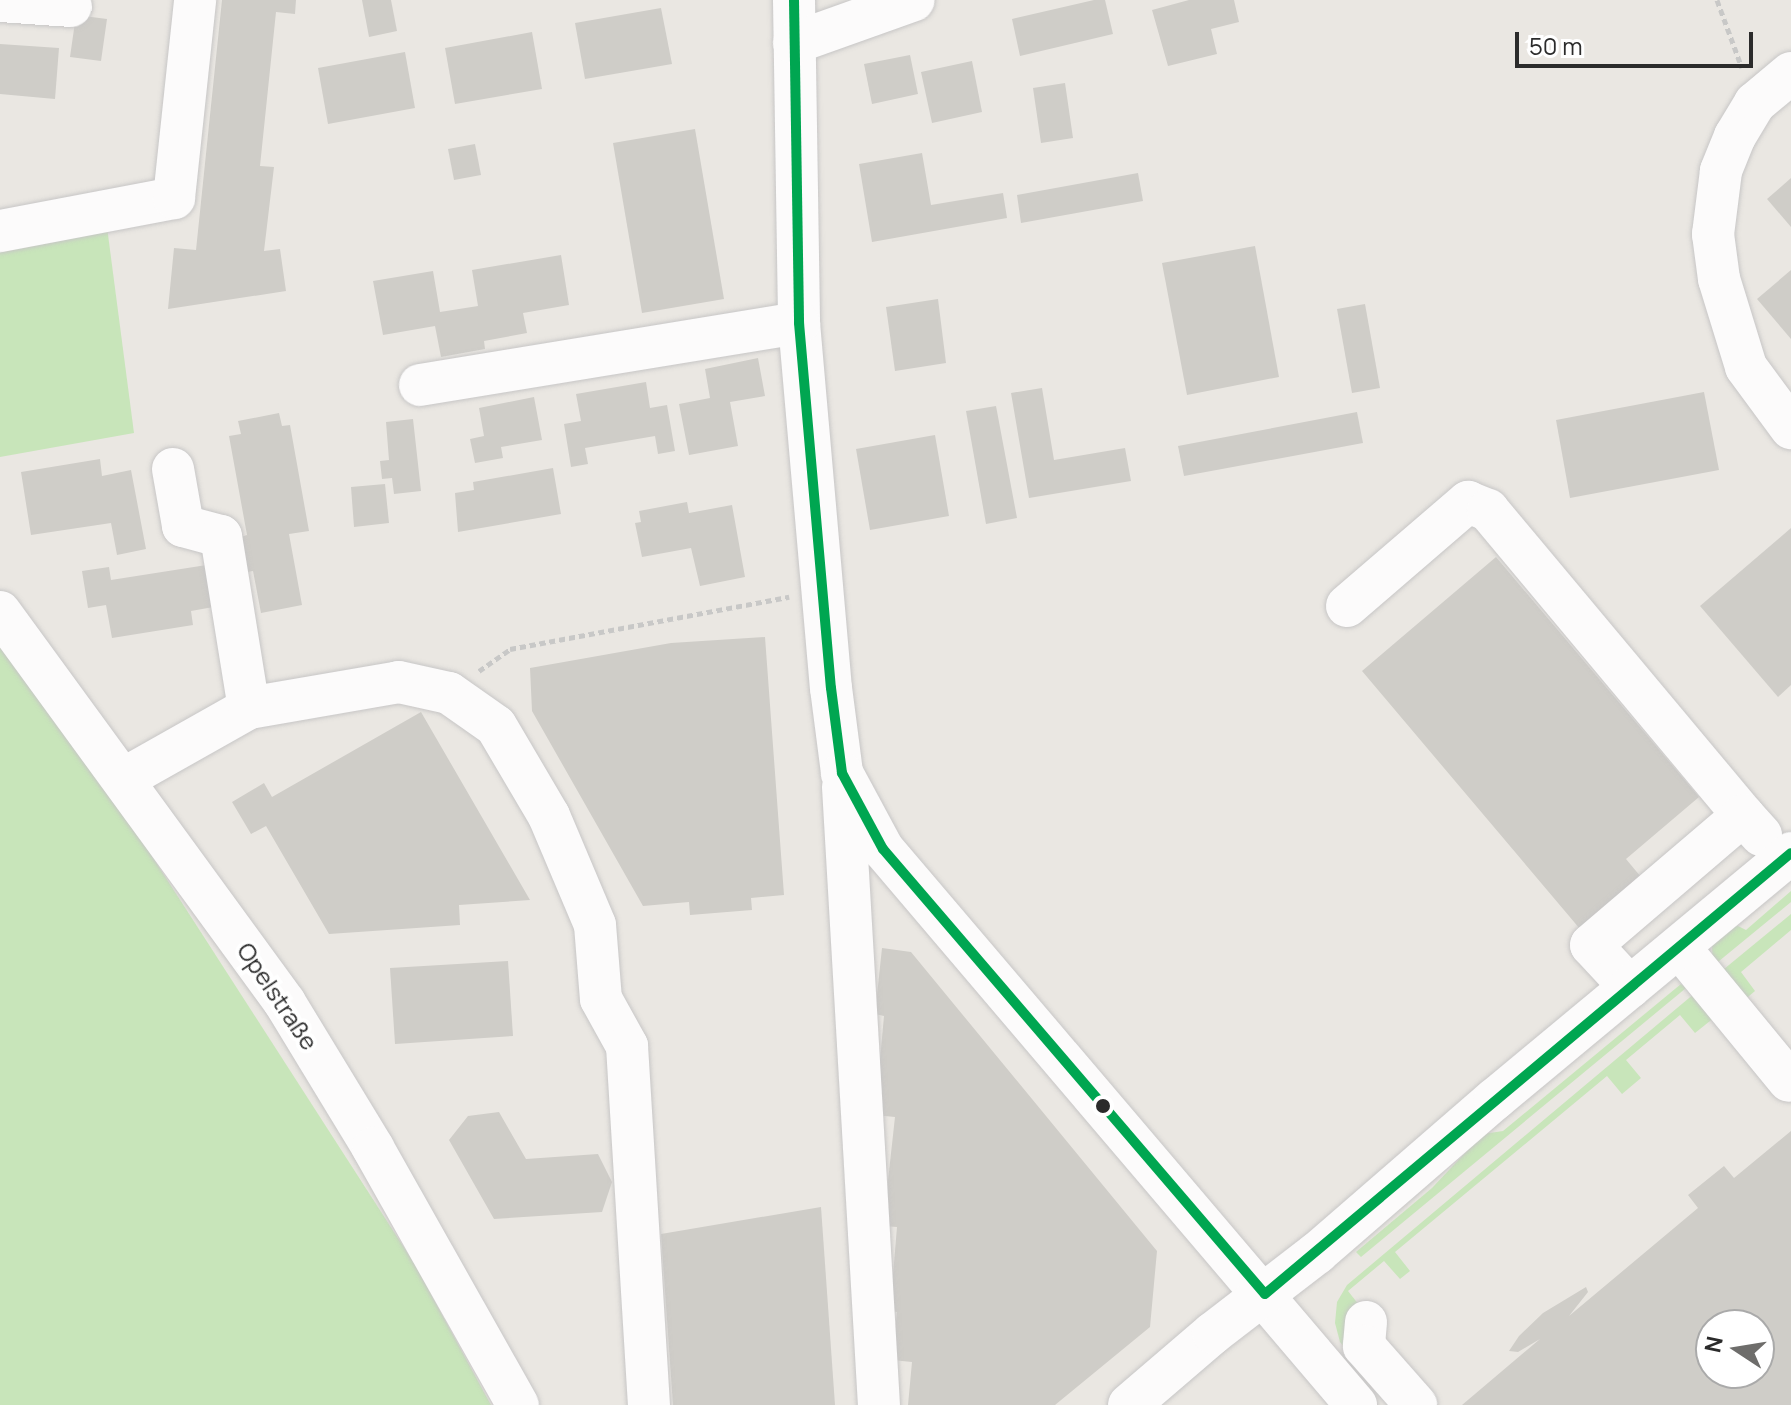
<!DOCTYPE html>
<meta charset="utf-8">
<style>
body{margin:0}
#map{position:relative;width:1791px;height:1405px;overflow:hidden;background:#eae7e2;font-family:Manrope,sans-serif}
div>[style]{position:absolute}
[style*='--x']{left:calc(var(--x)*1px);top:calc(var(--y)*1px);width:calc(var(--w)*1px);rotate:calc(var(--a)*1deg)}
.green>*{inset:0;background:#c8e5ba}
.building>*{inset:0;background:#cfcdc8}
.path>*{height:5px;margin-top:-2.5px;transform-origin:0;background:repeating-linear-gradient(90deg,#c8c8c7 0 6px,transparent 0 10px)}
.roads{filter:drop-shadow(0 0 2px #c7c6c6) drop-shadow(0 0 2px #c7c6c6)}
.minor>*{height:42px;margin:-21px;padding:0 21px;transform-origin:21px;border-radius:21px;background:#fcfbfb}
.bus-1>*{height:10px;margin:-5px;padding:0 5px;transform-origin:5px;border-radius:5px;background:#00a651}
.dots>*{width:22px;height:22px;translate:-50% -50%;box-sizing:border-box;border:4px solid #fff;border-radius:50%}
span{translate:-50% -50%;white-space:nowrap;text-align:center;line-height:1.15;-webkit-text-stroke:8px #fff;paint-order:stroke}
.street-label{font-size:24px;color:#2b2b2b}
.north{position:absolute;left:1695px;top:1309px;width:80px;height:80px;box-sizing:border-box;background:#fff;border:2px solid #aaa;border-radius:50%;rotate:282deg;font-size:22px;font-weight:700;line-height:32px;text-align:center;color:#2b2b2b}
.north::after{content:'';display:block;margin:auto;width:28px;height:36px;background:#6e6d6b;clip-path:polygon(50% 0,100% 100%,50% 72%,0 100%)}
.scale{position:absolute;left:1515px;top:32px;width:238px;height:36px;box-sizing:border-box;border:4px solid #2b2b2b;border-top:0;padding-left:10px;font-size:24px;line-height:28px;white-space:nowrap;color:#2b2b2b;-webkit-text-stroke:6px #fff;paint-order:stroke}
</style>
<div id="map">
<div class="green">
<i style="clip-path:polygon(107px 227px,134px 433px,0 457px,0 247px)"></i>
<i style="clip-path:polygon(0 642px,90px 760px,414px 1263px,491px 1405px,0 1405px)"></i>
<i style="clip-path:polygon(1791px 891px,1791px 902px,1713px 966px,1712px 946px,1717px 940px,1736px 925px,1746px 930px)"></i>
<i style="clip-path:polygon(1791px 914px,1791px 930px,1741px 972px,1755px 991px,1742px 1002px,1718px 974px)"></i>
<i style="clip-path:polygon(1681px 984px,1686px 988px,1361px 1257px,1356px 1252px,1432px 1188px,1483px 1134px,1503px 1131px)"></i>
<i style="clip-path:polygon(1695px 993px,1715px 1017px,1695px 1033px,1680px 1015px,1626px 1060px,1641px 1078px,1622px 1094px,1607px 1076px,1395px 1252px,1410px 1271px,1400px 1279px,1384px 1261px,1348px 1291px,1363px 1310px,1391px 1405px,1340px 1342px,1335px 1323px,1337px 1302px,1347px 1285px)"></i>
</div>
<div class="building">
<i style="clip-path:polygon(222px 0,296px 0,295px 14px,276px 12px,260px 166px,274px 167px,264px 251px,280px 249px,286px 291px,168px 309px,174px 248px,196px 250px)"></i>
<i style="clip-path:polygon(362px 0,391px 0,397px 31px,369px 37px)"></i>
<i style="clip-path:polygon(1094px 0,1105px 0,1113px 34px,1020px 56px,1012px 19px)"></i>
<i style="clip-path:polygon(1189px 0,1234px 0,1239px 22px,1211px 29px,1217px 54px,1168px 66px,1152px 10px)"></i>
<i style="clip-path:polygon(661px 8px,672px 64px,585px 79px,575px 23px)"></i>
<i style="clip-path:polygon(76px 15px,107px 19px,101px 61px,70px 57px)"></i>
<i style="clip-path:polygon(532px 32px,542px 89px,455px 104px,445px 48px)"></i>
<i style="clip-path:polygon(0 44px,59px 48px,55px 99px,0 94px)"></i>
<i style="clip-path:polygon(405px 52px,415px 108px,328px 124px,318px 68px)"></i>
<i style="clip-path:polygon(910px 55px,918px 94px,872px 104px,864px 64px)"></i>
<i style="clip-path:polygon(972px 61px,982px 112px,932px 123px,921px 72px)"></i>
<i style="clip-path:polygon(1065px 83px,1073px 138px,1041px 143px,1033px 88px)"></i>
<i style="clip-path:polygon(695px 129px,724px 299px,642px 313px,613px 143px)"></i>
<i style="clip-path:polygon(475px 144px,481px 175px,454px 180px,448px 149px)"></i>
<i style="clip-path:polygon(922px 153px,931px 205px,1003px 193px,1007px 218px,872px 242px,859px 164px)"></i>
<i style="clip-path:polygon(1138px 173px,1143px 201px,1021px 223px,1017px 195px)"></i>
<i style="clip-path:polygon(1791px 178px,1791px 227px,1767px 199px)"></i>
<i style="clip-path:polygon(1255px 246px,1279px 377px,1187px 395px,1162px 263px)"></i>
<i style="clip-path:polygon(561px 255px,569px 305px,523px 313px,527px 333px,484px 341px,485px 349px,441px 357px,435px 326px,383px 335px,373px 281px,433px 271px,440px 312px,478px 306px,472px 270px)"></i>
<i style="clip-path:polygon(1791px 270px,1791px 339px,1757px 299px)"></i>
<i style="clip-path:polygon(938px 299px,946px 363px,895px 371px,886px 307px)"></i>
<i style="clip-path:polygon(1365px 304px,1380px 388px,1352px 393px,1337px 309px)"></i>
<i style="clip-path:polygon(758px 358px,765px 396px,730px 402px,738px 446px,689px 455px,679px 404px,710px 398px,705px 369px)"></i>
<i style="clip-path:polygon(646px 382px,650px 408px,667px 405px,675px 451px,658px 454px,655px 436px,585px 448px,588px 464px,571px 467px,564px 424px,581px 421px,576px 394px)"></i>
<i style="clip-path:polygon(1042px 388px,1054px 460px,1125px 448px,1131px 481px,1029px 498px,1011px 393px)"></i>
<i style="clip-path:polygon(1704px 392px,1719px 470px,1570px 498px,1556px 420px)"></i>
<i style="clip-path:polygon(534px 397px,542px 440px,501px 447px,503px 458px,475px 463px,470px 439px,484px 436px,479px 408px)"></i>
<i style="clip-path:polygon(996px 406px,1017px 518px,986px 524px,966px 411px)"></i>
<i style="clip-path:polygon(1357px 412px,1363px 443px,1184px 476px,1178px 446px)"></i>
<i style="clip-path:polygon(279px 413px,282px 426px,290px 425px,309px 531px,289px 534px,302px 605px,261px 613px,253px 571px,247px 572px,241px 537px,247px 535px,229px 436px,241px 434px,238px 421px)"></i>
<i style="clip-path:polygon(413px 419px,421px 491px,394px 494px,392px 478px,382px 479px,380px 461px,389px 460px,386px 422px)"></i>
<i style="clip-path:polygon(935px 435px,949px 516px,870px 530px,856px 449px)"></i>
<i style="clip-path:polygon(100px 459px,102px 476px,131px 470px,146px 549px,117px 555px,111px 523px,31px 535px,21px 472px)"></i>
<i style="clip-path:polygon(553px 468px,561px 514px,458px 532px,455px 493px,474px 490px,473px 482px)"></i>
<i style="clip-path:polygon(385px 484px,389px 523px,354px 527px,351px 487px)"></i>
<i style="clip-path:polygon(687px 502px,689px 513px,732px 505px,745px 577px,700px 586px,691px 548px,642px 557px,635px 523px,641px 522px,639px 511px)"></i>
<i style="clip-path:polygon(1791px 528px,1791px 685px,1778px 697px,1700px 606px)"></i>
<i style="clip-path:polygon(1496px 557px,1699px 797px,1626px 859px,1641px 877px,1580px 929px,1362px 671px)"></i>
<i style="clip-path:polygon(213px 564px,219px 606px,191px 611px,193px 625px,112px 638px,106px 605px,88px 608px,82px 571px,109px 567px,111px 580px)"></i>
<i style="clip-path:polygon(765px 637px,784px 895px,751px 898px,752px 910px,690px 915px,689px 902px,643px 906px,532px 711px,530px 668px,671px 643px)"></i>
<i style="clip-path:polygon(421px 712px,530px 900px,459px 905px,460px 925px,329px 934px,266px 826px,251px 834px,232px 802px,264px 783px,272px 797px)"></i>
<i style="clip-path:polygon(882px 948px,911px 952px,1157px 1251px,1150px 1327px,1055px 1405px,908px 1405px,912px 1362px,892px 1360px,897px 1312px,890px 1311px,897px 1227px,883px 1226px,895px 1117px,875px 1115px,884px 1016px,875px 1014px)"></i>
<i style="clip-path:polygon(508px 961px,513px 1036px,395px 1044px,390px 968px)"></i>
<i style="clip-path:polygon(499px 1112px,526px 1159px,598px 1154px,612px 1182px,602px 1212px,494px 1219px,449px 1140px,468px 1116px)"></i>
<i style="clip-path:polygon(evenodd,1791px 1131px,1791px 1405px,1462px 1405px,1540px 1339px,1518px 1352px,1509px 1351px,1519px 1336px,1543px 1313px,1586px 1287px,1588px 1292px,1569px 1316px,1698px 1208px,1688px 1195px,1724px 1166px,1734px 1178px,1791px 1131px,1711px 1325px,1759px 1325px,1759px 1373px,1711px 1373px,1711px 1325px)"></i>
<i style="clip-path:polygon(821px 1207px,835px 1405px,673px 1405px,661px 1234px)"></i>
</div>
<div class="path">
<i style="--x:1717;--y:0;--w:72;--a:69.8"></i>
<i style="--x:479;--y:671;--w:38;--a:-35"></i>
<i style="--x:510;--y:649;--w:284;--a:-10.6"></i>
</div>
<div class="roads">
<div class="minor">
<i style="--x:794;--y:0;--w:323;--a:89.1"></i>
<i style="--x:799;--y:323;--w:366;--a:85"></i>
<i style="--x:831;--y:688;--w:86;--a:82.6"></i>
<i style="--x:842;--y:773;--w:86;--a:61.7"></i>
<i style="--x:883;--y:849;--w:730;--a:49.61"></i>
<i style="--x:0;--y:1;--w:71;--a:4"></i>
<i style="--x:794;--y:43;--w:127;--a:-19.7"></i>
<i style="--x:1791;--y:73;--w:47;--a:140.2"></i>
<i style="--x:1755;--y:103;--w:39;--a:121"></i>
<i style="--x:1735;--y:136;--w:38;--a:112"></i>
<i style="--x:1721;--y:171;--w:64;--a:97.2"></i>
<i style="--x:1713;--y:234;--w:45;--a:82.4"></i>
<i style="--x:1719;--y:279;--w:92;--a:72.9"></i>
<i style="--x:1746;--y:367;--w:76;--a:53.6"></i>
<i style="--x:0;--y:231;--w:177;--a:-10.7"></i>
<i style="--x:174;--y:198;--w:199;--a:-83.9"></i>
<i style="--x:420;--y:385;--w:384;--a:-9.3"></i>
<i style="--x:173;--y:469;--w:58;--a:80"></i>
<i style="--x:183;--y:526;--w:39;--a:15"></i>
<i style="--x:221;--y:536;--w:174;--a:80.8"></i>
<i style="--x:1347;--y:606;--w:160;--a:-40.7"></i>
<i style="--x:1468;--y:502;--w:22;--a:22"></i>
<i style="--x:1488;--y:510;--w:398;--a:50.1"></i>
<i style="--x:0;--y:612;--w:484;--a:53.9"></i>
<i style="--x:285;--y:1003;--w:170;--a:58.7"></i>
<i style="--x:373;--y:1148;--w:295;--a:60.6"></i>
<i style="--x:125;--y:778;--w:142;--a:-29.4"></i>
<i style="--x:249;--y:708;--w:152;--a:-9.8"></i>
<i style="--x:399;--y:682;--w:51;--a:12.4"></i>
<i style="--x:449;--y:693;--w:57;--a:35.1"></i>
<i style="--x:496;--y:726;--w:104;--a:59.5"></i>
<i style="--x:549;--y:816;--w:118;--a:67.1"></i>
<i style="--x:595;--y:925;--w:74;--a:85.4"></i>
<i style="--x:601;--y:999;--w:54;--a:61"></i>
<i style="--x:627;--y:1046;--w:360;--a:86.5"></i>
<i style="--x:843;--y:787;--w:619;--a:86.67"></i>
<i style="--x:1679;--y:947;--w:173;--a:50.6"></i>
<i style="--x:1630;--y:987;--w:57;--a:-132.9"></i>
<i style="--x:1591;--y:945;--w:200;--a:-40.5"></i>
<i style="--x:1743;--y:815;--w:27;--a:48"></i>
<i style="--x:1366;--y:1322;--w:24;--a:95"></i>
<i style="--x:1364;--y:1346;--w:79;--a:48.6"></i>
<i style="--x:1129;--y:1405;--w:111;--a:-40.6"></i>
<i style="--x:1213;--y:1333;--w:131;--a:-37.6"></i>
<i style="--x:1317;--y:1253;--w:235;--a:-40.9"></i>
<i style="--x:1495;--y:1099;--w:385;--a:-39.7"></i>
</div>
</div>
<div class="bus-1">
<i style="--x:794;--y:0;--w:323;--a:89.1"></i>
<i style="--x:799;--y:323;--w:366;--a:85"></i>
<i style="--x:831;--y:688;--w:86;--a:82.6"></i>
<i style="--x:842;--y:773;--w:86;--a:61.7"></i>
<i style="--x:883;--y:849;--w:586;--a:49.36"></i>
<i style="--x:1265;--y:1294;--w:686;--a:-39.98"></i>
</div>
<div class="dots">
<i style="left:1103px;top:1106px;background:#2b2b2b"></i>
</div>
<div class="street-label">
<span style="left:278px;top:996px;rotate:56deg">Opelstraße</span>
</div>
<div class="north">N</div>
<div class="scale">50 m</div>
</div>
